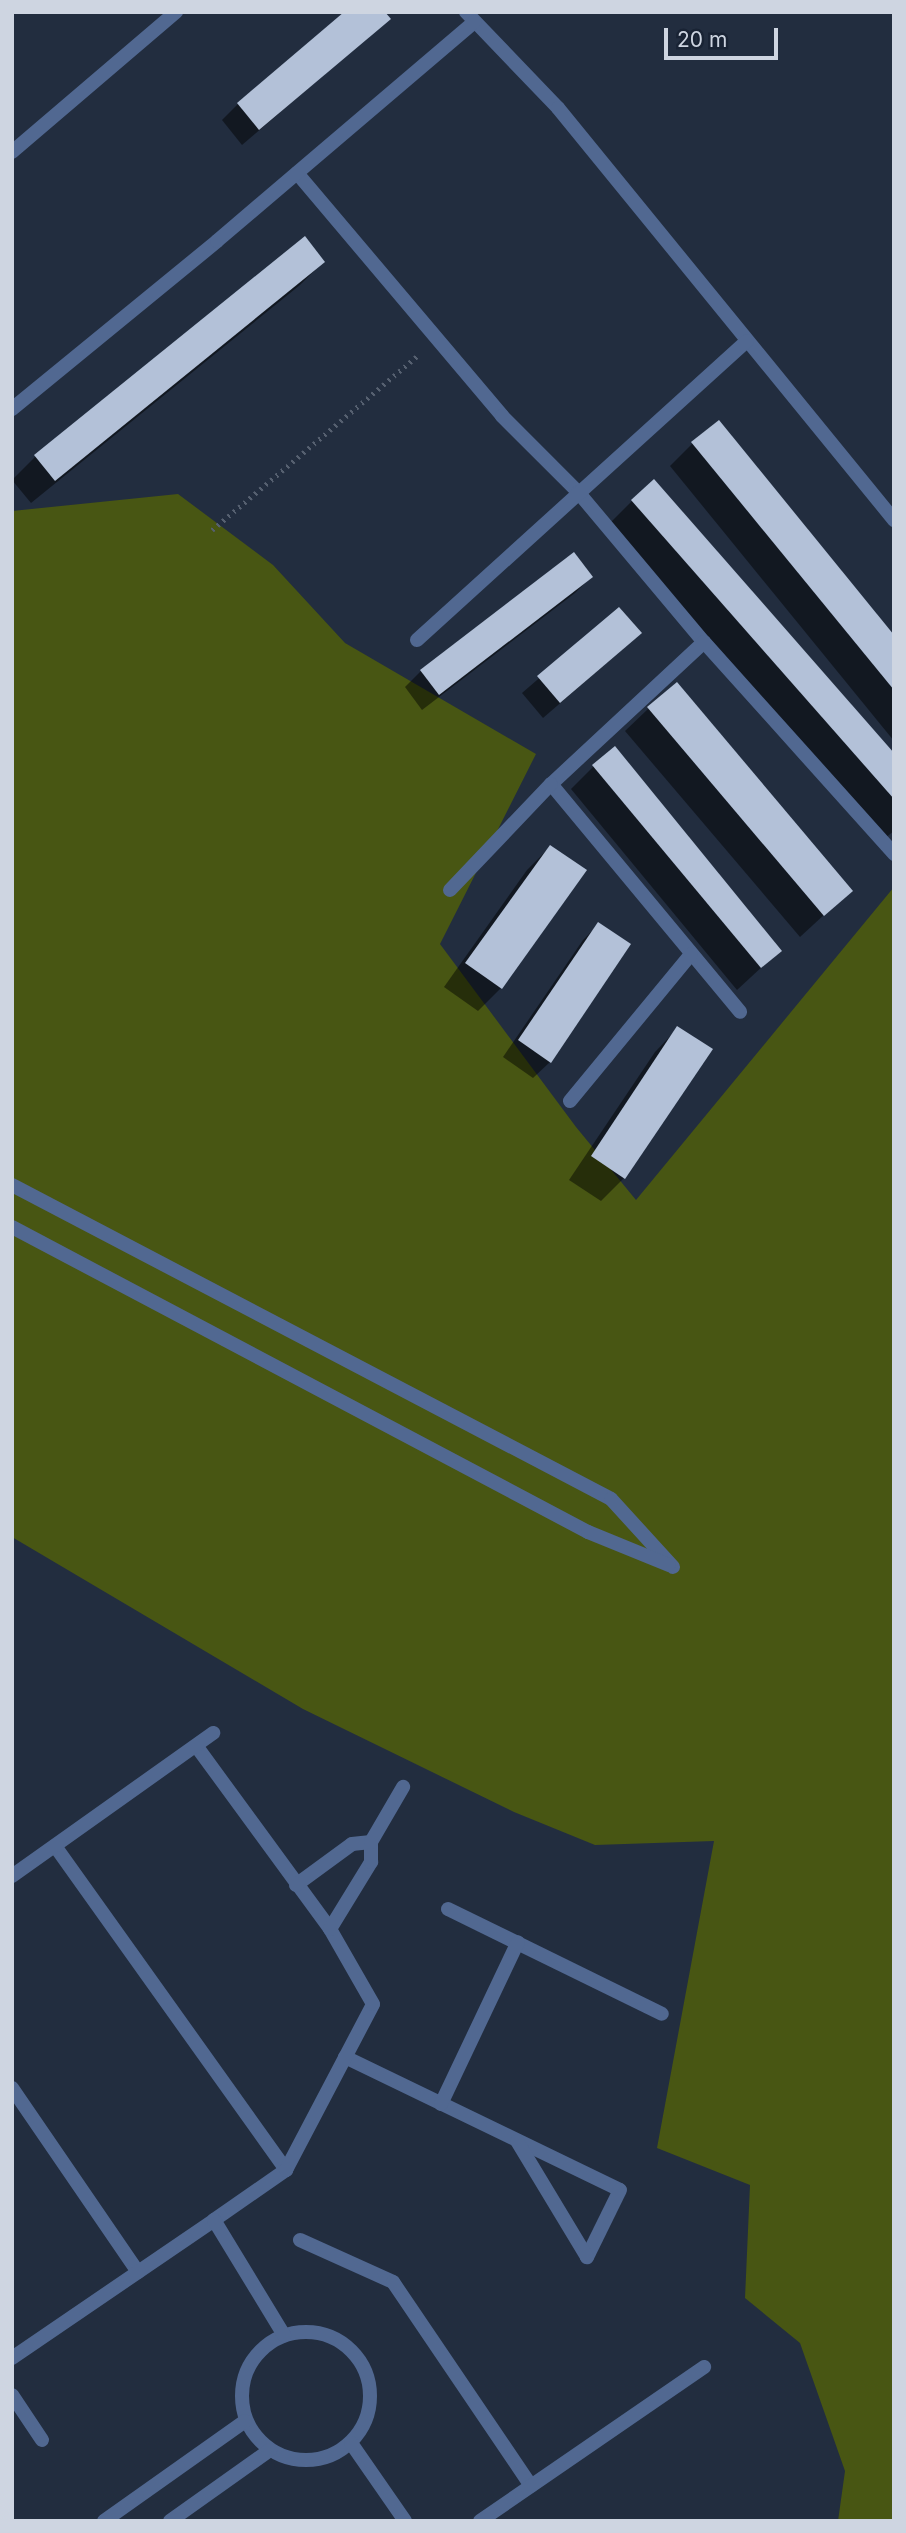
<!DOCTYPE html>
<style>
body{margin:0}
#map{position:relative;width:906px;height:2533px;overflow:hidden;background:#222d3f;font-family:Inter,sans-serif}
div>[style]{position:absolute}
[style*='--x']{left:calc(var(--x)*1px);top:calc(var(--y)*1px);width:calc(var(--w)*1px);rotate:calc(var(--a)*1deg)}
.green>*{inset:0;background:#485613}
.shadow>*{inset:0;background:#0007}
.building>*{inset:0;background:#b3c1d8}
.path>*{height:4.5px;margin-top:-2.25px;transform-origin:0;background:repeating-linear-gradient(90deg,#566070 0 2px,transparent 0 7px)}
.street>*{height:14px;margin:-7px;padding:0 7px;transform-origin:7px;border-radius:7px;background:#516891}
.street>.ring{margin:-7px;padding:0;box-sizing:content-box;background:none;border:14px solid #516891;border-radius:50%}
span{translate:-50% -50%;white-space:nowrap;text-align:center;line-height:1.15;-webkit-text-stroke:7px #192334;paint-order:stroke}
.frame{position:absolute;inset:0;border:14px solid #ced5e1;pointer-events:none}
.scale{position:absolute;left:664px;top:28px;width:114px;height:32px;box-sizing:border-box;border:4px solid #ced5e1;border-top:0;padding-left:9px;font-size:21px;line-height:24px;white-space:nowrap;color:#ced5e1;-webkit-text-stroke:5px #192334;paint-order:stroke}
</style>
<div id="map">
<div class="green">
<i style="clip-path:polygon(178px 494px,273px 565px,345px 643px,536px 754px,440px 944px,576px 1127px,636px 1200px,894px 887px,894px 2521px,838px 2521px,845px 2471px,800px 2343px,745px 2298px,750px 2185px,657px 2148px,714px 1841px,595px 1845px,514px 1812px,303px 1709px,12px 1537px,12px 511px)"></i>
</div>
<div class="shadow">
<i style="clip-path:polygon(389px 19px,242px 145px,222px 120px,238px 104px)"></i>
<i style="clip-path:polygon(323px 262px,300px 285px,31px 503px,12px 480px,35px 457px)"></i>
<i style="clip-path:polygon(693px 443px,894px 637px,894px 741px,670px 466px)"></i>
<i style="clip-path:polygon(632px 501px,894px 756px,894px 831px,885px 838px,609px 524px)"></i>
<i style="clip-path:polygon(591px 577px,575px 593px,422px 710px,405px 687px,421px 671px)"></i>
<i style="clip-path:polygon(619px 609px,623px 649px,543px 718px,522px 693px)"></i>
<i style="clip-path:polygon(649px 708px,851px 890px,800px 937px,625px 731px)"></i>
<i style="clip-path:polygon(594px 766px,780px 950px,737px 990px,571px 789px)"></i>
<i style="clip-path:polygon(550px 847px,584px 871px,501px 988px,478px 1011px,444px 987px,527px 870px)"></i>
<i style="clip-path:polygon(599px 924px,550px 1062px,533px 1078px,503px 1057px,583px 940px)"></i>
<i style="clip-path:polygon(678px 1028px,624px 1178px,601px 1201px,569px 1180px,655px 1052px)"></i>
</div>
<div class="building">
<i style="clip-path:polygon(344px 12px,385px 12px,391px 19px,259px 130px,237px 103px)"></i>
<i style="clip-path:polygon(305px 236px,325px 262px,55px 481px,34px 455px)"></i>
<i style="clip-path:polygon(719px 420px,894px 635px,894px 690px,691px 442px)"></i>
<i style="clip-path:polygon(654px 479px,894px 753px,894px 799px,631px 500px)"></i>
<i style="clip-path:polygon(574px 552px,593px 577px,439px 695px,420px 670px)"></i>
<i style="clip-path:polygon(619px 607px,642px 633px,560px 703px,537px 676px)"></i>
<i style="clip-path:polygon(677px 682px,853px 891px,824px 916px,647px 707px)"></i>
<i style="clip-path:polygon(615px 746px,782px 951px,761px 968px,592px 765px)"></i>
<i style="clip-path:polygon(550px 845px,587px 870px,502px 989px,465px 963px)"></i>
<i style="clip-path:polygon(598px 922px,631px 944px,551px 1063px,518px 1040px)"></i>
<i style="clip-path:polygon(677px 1026px,713px 1049px,625px 1179px,591px 1156px)"></i>
</div>
<div class="path">
<i style="--x:212;--y:530;--w:269;--a:-40.3"></i>
</div>
<div class="street">
<i style="--x:466;--y:12;--w:133;--a:46.2"></i>
<i style="--x:558;--y:108;--w:532;--a:50.8"></i>
<i style="--x:12;--y:152;--w:216;--a:-40.5"></i>
<i style="--x:297;--y:173;--w:318;--a:49.8"></i>
<i style="--x:502;--y:416;--w:107;--a:45"></i>
<i style="--x:578;--y:492;--w:196;--a:50"></i>
<i style="--x:704;--y:642;--w:285;--a:48.1"></i>
<i style="--x:12;--y:409;--w:265;--a:-39.3"></i>
<i style="--x:217;--y:241;--w:338;--a:-40.4"></i>
<i style="--x:417;--y:640;--w:445;--a:-42.2"></i>
<i style="--x:704;--y:642;--w:209;--a:137.1"></i>
<i style="--x:551;--y:784;--w:296;--a:50.3"></i>
<i style="--x:450;--y:890;--w:146;--a:-46.4"></i>
<i style="--x:570;--y:1101;--w:190;--a:-50.5"></i>
<i style="--x:12;--y:1185;--w:676;--a:27.66"></i>
<i style="--x:611;--y:1499;--w:92;--a:47.6"></i>
<i style="--x:12;--y:1227;--w:652;--a:27.9"></i>
<i style="--x:588;--y:1532;--w:87;--a:22.2"></i>
<i style="--x:197;--y:1747;--w:225;--a:53.8"></i>
<i style="--x:55;--y:1846;--w:398;--a:54.5"></i>
<i style="--x:12;--y:1876;--w:247;--a:-35.4"></i>
<i style="--x:296;--y:1885;--w:69;--a:-36.2"></i>
<i style="--x:352;--y:1844;--w:19;--a:-6"></i>
<i style="--x:448;--y:1909;--w:238;--a:26.1"></i>
<i style="--x:345;--y:2057;--w:305;--a:25.8"></i>
<i style="--x:620;--y:2190;--w:75;--a:116.2"></i>
<i style="--x:587;--y:2257;--w:135;--a:-121.1"></i>
<i style="--x:12;--y:2088;--w:223;--a:55.6"></i>
<i style="--x:441;--y:2104;--w:179;--a:-64.6"></i>
<i style="--x:214;--y:2220;--w:88;--a:-34.8"></i>
<i style="--x:286;--y:2170;--w:187;--a:-62.3"></i>
<i style="--x:373;--y:2004;--w:86;--a:-119.8"></i>
<i style="--x:330;--y:1929;--w:79;--a:-58.5"></i>
<i style="--x:371;--y:1862;--w:20;--a:-90"></i>
<i style="--x:371;--y:1842;--w:64;--a:-59.8"></i>
<i style="--x:300;--y:2240;--w:102;--a:24.3"></i>
<i style="--x:393;--y:2282;--w:246;--a:55.9"></i>
<i class="ring" style="left:242px;top:2332px;width:114px;height:114px"></i>
<i style="--x:12;--y:2358;--w:245;--a:-34.3"></i>
<i style="--x:214;--y:2220;--w:135;--a:58.7"></i>
<i style="--x:12;--y:2395;--w:54;--a:56.3"></i>
<i style="--x:351;--y:2443;--w:95;--a:55.3"></i>
<i style="--x:104;--y:2521;--w:173;--a:-35.3"></i>
<i style="--x:170;--y:2521;--w:123;--a:-35.4"></i>
<i style="--x:480;--y:2521;--w:272;--a:-34.5"></i>
</div>
<div class="frame"></div>
<div class="scale">20 m</div>
</div>
